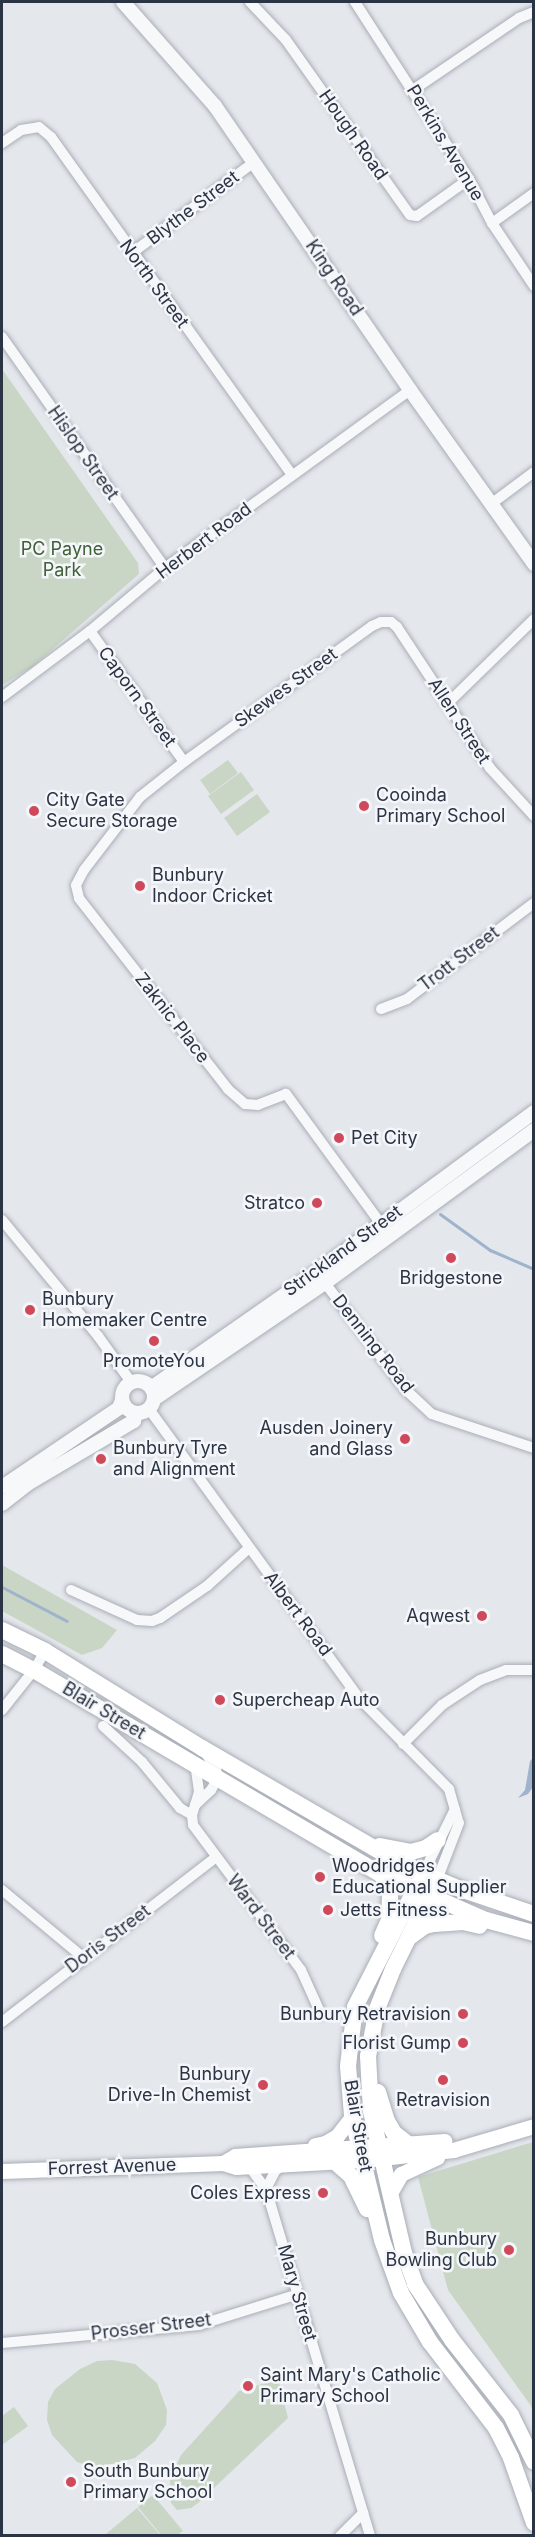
<!DOCTYPE html>
<style>
body{margin:0}
#map{position:relative;width:535px;height:2537px;overflow:hidden;background:#e4e7ec;font-family:Inter,sans-serif}
div>[style]{position:absolute}
[style*='--x']{left:calc(var(--x)*1px);top:calc(var(--y)*1px);width:calc(var(--w)*1px);rotate:calc(var(--a)*1deg)}
.green>*{inset:0;background:#c9d6c5}
.water>*{inset:0;background:#9fb3cc}
.stream>*{height:3px;margin:-1.5px;padding:0 1.5px;transform-origin:1.5px;border-radius:1.5px;background:#9fb3cc}
.roads{filter:drop-shadow(0 0 2px #a9aeb6) drop-shadow(0 0 2px #a9aeb6)}
.minor>*{height:10px;margin:-5px;padding:0 5px;transform-origin:5px;border-radius:5px;background:#f7f8fa}
.tertiary>*{height:14px;margin:-7px;padding:0 7px;transform-origin:7px;border-radius:7px;background:#f7f8fa}
.tertiary>.ring{margin:-7px;padding:0;box-sizing:content-box;background:none;border:14px solid #f7f8fa;border-radius:50%}
.secondary>*{height:15px;margin:-7.5px;padding:0 7.5px;transform-origin:7.5px;border-radius:7.5px;background:#fff}
.primary>*{height:16px;margin:-8px;padding:0 8px;transform-origin:8px;border-radius:8px;background:#fff}
.dots>*{width:16px;height:16px;translate:-50% -50%;box-sizing:border-box;border:3px solid #f4f6f9;border-radius:50%}
span{translate:-50% -50%;white-space:nowrap;text-align:center;line-height:1.15;-webkit-text-stroke:5px #f4f6f9;paint-order:stroke}
.street-label{font-size:18px;color:#2b3444}
.park-label{font-size:18px;color:#3f6038}
.poi-label{font-size:18px;color:#2b3444}
.left{translate:0 -50%;text-align:left}
.right{translate:-100% -50%;text-align:right}
.frame{position:absolute;inset:0;border:3px solid #2b3444;pointer-events:none}
</style>
<div id="map">
<div class="green">
<i style="clip-path:polygon(2px 369px,138px 563px,139px 574px,32px 667px,2px 685px)"></i>
<i style="clip-path:polygon(228px 760px,238px 773px,210px 794px,200px 780px)"></i>
<i style="clip-path:polygon(241px 772px,254px 790px,221px 814px,208px 796px)"></i>
<i style="clip-path:polygon(257px 794px,270px 812px,237px 836px,224px 818px)"></i>
<i style="clip-path:polygon(2px 1565px,117px 1630px,102px 1648px,82px 1655px,2px 1611px)"></i>
<i style="clip-path:polygon(533px 2142px,534px 2142px,533px 2413px,531px 2406px,448px 2290px,418px 2177px)"></i>
<i style="clip-path:polygon(112px 2360px,135px 2364px,157px 2383px,167px 2410px,166px 2425px,155px 2441px,135px 2458px,96px 2468px,77px 2462px,52px 2435px,47px 2420px,48px 2402px,55px 2389px,80px 2369px,97px 2361px)"></i>
<i style="clip-path:polygon(278px 2379px,288px 2418px,198px 2503px,191px 2508px,177px 2510px,171px 2503px,170px 2479px,181px 2455px,239px 2391px)"></i>
<i style="clip-path:polygon(14px 2407px,28px 2426px,2px 2445px,2px 2416px)"></i>
<i style="clip-path:polygon(153px 2495px,183px 2531px,177px 2535px,161px 2535px,138px 2507px)"></i>
<i style="clip-path:polygon(137px 2508px,160px 2535px,107px 2535px,106px 2534px)"></i>
</div>
<div class="water">
<i style="clip-path:polygon(533px 1758px,533px 1787px,528px 1794px,518px 1798px,525px 1790px,530px 1761px)"></i>
</div>
<div class="stream">
<i style="--x:440;--y:1214;--w:62;--a:35.8"></i>
<i style="--x:490;--y:1250;--w:48;--a:23.4"></i>
<i style="--x:2;--y:1587;--w:73;--a:27.6"></i>
</div>
<div class="roads">
<div class="minor">
<i style="--x:250;--y:2;--w:52;--a:46.5"></i>
<i style="--x:286;--y:40;--w:214;--a:54.7"></i>
<i style="--x:410;--y:215;--w:7;--a:8"></i>
<i style="--x:417;--y:216;--w:64;--a:-35.4"></i>
<i style="--x:355;--y:2;--w:211;--a:57.2"></i>
<i style="--x:469;--y:179;--w:50;--a:62.4"></i>
<i style="--x:492;--y:223;--w:76;--a:56.3"></i>
<i style="--x:413;--y:90;--w:128;--a:-34.2"></i>
<i style="--x:519;--y:18;--w:16;--a:-22"></i>
<i style="--x:2;--y:143;--w:23;--a:-34"></i>
<i style="--x:21;--y:130;--w:18;--a:-9"></i>
<i style="--x:39;--y:127;--w:16;--a:40"></i>
<i style="--x:51;--y:137;--w:415;--a:54.5"></i>
<i style="--x:492;--y:223;--w:52;--a:-35.5"></i>
<i style="--x:132;--y:253;--w:152;--a:-36.7"></i>
<i style="--x:2;--y:337;--w:283;--a:54.8"></i>
<i style="--x:491;--y:504;--w:54;--a:-36.7"></i>
<i style="--x:90;--y:631;--w:161;--a:54.3"></i>
<i style="--x:2;--y:697;--w:110;--a:-36.9"></i>
<i style="--x:90;--y:631;--w:98;--a:-40"></i>
<i style="--x:165;--y:568;--w:303;--a:-36"></i>
<i style="--x:448;--y:703;--w:120;--a:-44.3"></i>
<i style="--x:381;--y:1009;--w:28;--a:-21"></i>
<i style="--x:407;--y:999;--w:159;--a:-37.1"></i>
<i style="--x:2;--y:1220;--w:151;--a:50.4"></i>
<i style="--x:98;--y:1336;--w:57;--a:54.3"></i>
<i style="--x:389;--y:1235;--w:175;--a:-126.1"></i>
<i style="--x:286;--y:1094;--w:30;--a:159"></i>
<i style="--x:258;--y:1105;--w:13;--a:-176"></i>
<i style="--x:245;--y:1104;--w:23;--a:-139"></i>
<i style="--x:228;--y:1089;--w:242;--a:-128"></i>
<i style="--x:79;--y:898;--w:13;--a:-103"></i>
<i style="--x:76;--y:885;--w:17;--a:-62"></i>
<i style="--x:84;--y:870;--w:92;--a:-52.5"></i>
<i style="--x:140;--y:797;--w:56;--a:-38.5"></i>
<i style="--x:184;--y:762;--w:232;--a:-35.9"></i>
<i style="--x:372;--y:626;--w:10;--a:-24"></i>
<i style="--x:381;--y:622;--w:10;--a:0"></i>
<i style="--x:391;--y:622;--w:8;--a:40"></i>
<i style="--x:397;--y:627;--w:169;--a:56.6"></i>
<i style="--x:490;--y:768;--w:65;--a:47.5"></i>
<i style="--x:322;--y:1279;--w:139;--a:52.9"></i>
<i style="--x:406;--y:1390;--w:35;--a:43"></i>
<i style="--x:432;--y:1414;--w:108;--a:18.4"></i>
<i style="--x:149;--y:1409;--w:357;--a:54"></i>
<i style="--x:359;--y:1698;--w:128;--a:45.3"></i>
<i style="--x:449;--y:1789;--w:35;--a:74"></i>
<i style="--x:459;--y:1823;--w:61;--a:111.1"></i>
<i style="--x:71;--y:1590;--w:72;--a:24.4"></i>
<i style="--x:137;--y:1620;--w:15;--a:4"></i>
<i style="--x:152;--y:1621;--w:9;--a:-21"></i>
<i style="--x:160;--y:1618;--w:57;--a:-34.2"></i>
<i style="--x:207;--y:1586;--w:57;--a:-42.1"></i>
<i style="--x:2;--y:1710;--w:51;--a:-51.3"></i>
<i style="--x:34;--y:1670;--w:22;--a:-60"></i>
<i style="--x:103;--y:1726;--w:53;--a:42.7"></i>
<i style="--x:142;--y:1762;--w:60;--a:50.4"></i>
<i style="--x:180;--y:1808;--w:14;--a:30"></i>
<i style="--x:403;--y:1744;--w:55;--a:-45"></i>
<i style="--x:442;--y:1705;--w:45;--a:-33.3"></i>
<i style="--x:480;--y:1680;--w:28;--a:-21"></i>
<i style="--x:506;--y:1670;--w:28;--a:0"></i>
<i style="--x:191;--y:1763;--w:9;--a:54"></i>
<i style="--x:196;--y:1770;--w:22;--a:82"></i>
<i style="--x:199;--y:1792;--w:24;--a:107"></i>
<i style="--x:192;--y:1815;--w:10;--a:84"></i>
<i style="--x:193;--y:1825;--w:181;--a:53.3"></i>
<i style="--x:301;--y:1970;--w:48;--a:65.6"></i>
<i style="--x:195;--y:1805;--w:22;--a:-43"></i>
<i style="--x:211;--y:1790;--w:14;--a:-60"></i>
<i style="--x:218;--y:1778;--w:9;--a:-103"></i>
<i style="--x:216;--y:1769;--w:20;--a:-123"></i>
<i style="--x:423;--y:1874;--w:72;--a:-63.8"></i>
<i style="--x:2;--y:1890;--w:107;--a:39.7"></i>
<i style="--x:2;--y:2022;--w:270;--a:-37.6"></i>
<i style="--x:249;--y:2166;--w:29;--a:54"></i>
<i style="--x:266;--y:2189;--w:362;--a:73.3"></i>
<i style="--x:266;--y:2189;--w:20;--a:-63"></i>
<i style="--x:275;--y:2171;--w:10;--a:-37"></i>
<i style="--x:2;--y:2343;--w:198;--a:-5.2"></i>
<i style="--x:199;--y:2325;--w:104;--a:-17.4"></i>
<i style="--x:340;--y:2536;--w:33;--a:-45"></i>
</div>
<div class="tertiary">
<i style="--x:123;--y:2;--w:139;--a:48.5"></i>
<i style="--x:215;--y:106;--w:345;--a:55.5"></i>
<i style="--x:410;--y:390;--w:214;--a:54.5"></i>
<i class="ring" style="left:122px;top:1381px;width:18px;height:18px"></i>
<i style="--x:151;--y:1388;--w:203;--a:-34.9"></i>
<i style="--x:317;--y:1272;--w:270;--a:-36.4"></i>
<i style="--x:154;--y:1399;--w:207;--a:-34.2"></i>
<i style="--x:325;--y:1283;--w:259;--a:-36.2"></i>
<i style="--x:2;--y:1487;--w:141;--a:-34"></i>
<i style="--x:119;--y:1408;--w:9;--a:-69"></i>
<i style="--x:2;--y:1504;--w:34;--a:-38"></i>
<i style="--x:29;--y:1483;--w:122;--a:-30.6"></i>
<i style="--x:134;--y:1421;--w:8;--a:-76"></i>
</div>
<div class="secondary">
<i style="--x:315;--y:2145;--w:10;--a:-11"></i>
<i style="--x:325;--y:2143;--w:14;--a:-30"></i>
<i style="--x:337;--y:2136;--w:24;--a:-52"></i>
<i style="--x:223;--y:2163;--w:14;--a:-30"></i>
<i style="--x:235;--y:2156;--w:210;--a:-4.1"></i>
<i style="--x:2;--y:2171;--w:221;--a:-2.1"></i>
<i style="--x:223;--y:2163;--w:14;--a:17"></i>
<i style="--x:236;--y:2167;--w:127;--a:-3.2"></i>
<i style="--x:363;--y:2160;--w:91;--a:-6.3"></i>
<i style="--x:453;--y:2150;--w:84;--a:-16.5"></i>
<i style="--x:390;--y:2193;--w:22;--a:-60"></i>
<i style="--x:401;--y:2174;--w:40;--a:-25"></i>
</div>
<div class="primary">
<i style="--x:2;--y:1630;--w:48;--a:26"></i>
<i style="--x:45;--y:1651;--w:185;--a:31.7"></i>
<i style="--x:202;--y:1748;--w:235;--a:30.2"></i>
<i style="--x:405;--y:1866;--w:60;--a:22.7"></i>
<i style="--x:460;--y:1889;--w:78;--a:18.7"></i>
<i style="--x:2;--y:1654;--w:36;--a:27"></i>
<i style="--x:34;--y:1670;--w:403;--a:30.5"></i>
<i style="--x:381;--y:1874;--w:115;--a:23.7"></i>
<i style="--x:486;--y:1920;--w:50;--a:15.2"></i>
<i style="--x:380;--y:1846;--w:32;--a:11"></i>
<i style="--x:411;--y:1852;--w:16;--a:-15"></i>
<i style="--x:426;--y:1848;--w:14;--a:-34"></i>
<i style="--x:381;--y:1874;--w:15;--a:58"></i>
<i style="--x:389;--y:1887;--w:9;--a:84"></i>
<i style="--x:390;--y:1896;--w:24;--a:92"></i>
<i style="--x:389;--y:1920;--w:17;--a:114"></i>
<i style="--x:423;--y:1874;--w:149;--a:117.1"></i>
<i style="--x:355;--y:2007;--w:59;--a:96.8"></i>
<i style="--x:348;--y:2066;--w:50;--a:85.4"></i>
<i style="--x:352;--y:2116;--w:128;--a:76.4"></i>
<i style="--x:382;--y:2240;--w:56;--a:70.3"></i>
<i style="--x:401;--y:2293;--w:57;--a:59.4"></i>
<i style="--x:430;--y:2342;--w:108;--a:52.5"></i>
<i style="--x:496;--y:2428;--w:34;--a:63"></i>
<i style="--x:511;--y:2458;--w:69;--a:70.5"></i>
<i style="--x:437;--y:1880;--w:99;--a:116.3"></i>
<i style="--x:393;--y:1969;--w:43;--a:111.8"></i>
<i style="--x:377;--y:2009;--w:48;--a:100.8"></i>
<i style="--x:368;--y:2056;--w:55;--a:86.9"></i>
<i style="--x:371;--y:2111;--w:146;--a:76.9"></i>
<i style="--x:404;--y:2253;--w:33;--a:70"></i>
<i style="--x:415;--y:2284;--w:67;--a:56.5"></i>
<i style="--x:452;--y:2340;--w:95;--a:51.8"></i>
<i style="--x:511;--y:2415;--w:52;--a:63.9"></i>
<i style="--x:411;--y:1936;--w:17;--a:-36"></i>
<i style="--x:425;--y:1926;--w:9;--a:-13"></i>
<i style="--x:434;--y:1924;--w:29;--a:-4"></i>
<i style="--x:463;--y:1922;--w:17;--a:13"></i>
<i style="--x:378;--y:2092;--w:30;--a:73"></i>
<i style="--x:387;--y:2121;--w:14;--a:60"></i>
<i style="--x:394;--y:2133;--w:18;--a:38"></i>
<i style="--x:335;--y:2162;--w:21;--a:41"></i>
<i style="--x:351;--y:2176;--w:37;--a:64"></i>
</div>
</div>
<div class="dots">
<i style="left:364px;top:806px;background:#d0495a"></i>
<i style="left:34px;top:811px;background:#d0495a"></i>
<i style="left:140px;top:886px;background:#d0495a"></i>
<i style="left:339px;top:1138px;background:#d0495a"></i>
<i style="left:317px;top:1203px;background:#d0495a"></i>
<i style="left:451px;top:1258px;background:#d0495a"></i>
<i style="left:30px;top:1310px;background:#d0495a"></i>
<i style="left:154px;top:1341px;background:#d0495a"></i>
<i style="left:405px;top:1439px;background:#d0495a"></i>
<i style="left:101px;top:1459px;background:#d0495a"></i>
<i style="left:482px;top:1616px;background:#d0495a"></i>
<i style="left:220px;top:1700px;background:#d0495a"></i>
<i style="left:320px;top:1877px;background:#d0495a"></i>
<i style="left:328px;top:1910px;background:#d0495a"></i>
<i style="left:463px;top:2014px;background:#d0495a"></i>
<i style="left:463px;top:2043px;background:#d0495a"></i>
<i style="left:443px;top:2080px;background:#d0495a"></i>
<i style="left:263px;top:2085px;background:#d0495a"></i>
<i style="left:323px;top:2193px;background:#d0495a"></i>
<i style="left:509px;top:2250px;background:#d0495a"></i>
<i style="left:248px;top:2386px;background:#d0495a"></i>
<i style="left:71px;top:2482px;background:#d0495a"></i>
</div>
<div class="street-label">
<span style="left:353px;top:135px;rotate:55deg">Hough Road</span>
<span style="left:445px;top:143px;rotate:59deg">Perkins Avenue</span>
<span style="left:193px;top:208px;rotate:-37deg">Blythe Street</span>
<span style="left:334px;top:278px;rotate:56deg">King Road</span>
<span style="left:154px;top:284px;rotate:54deg">North Street</span>
<span style="left:83px;top:453px;rotate:55deg">Hislop Street</span>
<span style="left:204px;top:541px;rotate:-37deg">Herbert Road</span>
<span style="left:286px;top:688px;rotate:-36deg">Skewes Street</span>
<span style="left:137px;top:697px;rotate:54deg">Caporn Street</span>
<span style="left:459px;top:721px;rotate:57deg">Allen Street</span>
<span style="left:459px;top:959px;rotate:-37deg">Trott Street</span>
<span style="left:172px;top:1018px;rotate:52deg">Zaknic Place</span>
<span style="left:343px;top:1251px;rotate:-36deg">Strickland Street</span>
<span style="left:373px;top:1344px;rotate:52deg">Denning Road</span>
<span style="left:298px;top:1614px;rotate:53deg">Albert Road</span>
<span style="left:104px;top:1711px;rotate:31deg">Blair Street</span>
<span style="left:261px;top:1917px;rotate:53deg">Ward Street</span>
<span style="left:108px;top:1939px;rotate:-37deg">Doris Street</span>
<span style="left:358px;top:2126px;rotate:80deg">Blair Street</span>
<span style="left:112px;top:2167px;rotate:-2deg">Forrest Avenue</span>
<span style="left:297px;top:2293px;rotate:74deg">Mary Street</span>
<span style="left:151px;top:2327px;rotate:-7deg">Prosser Street</span>
</div>
<div class="park-label">
<span style="left:62px;top:560px">PC Payne<br>Park</span>
</div>
<div class="poi-label">
<span class="left" style="left:376px;top:806px">Cooinda<br>Primary School</span>
<span class="left" style="left:46px;top:811px">City Gate<br>Secure Storage</span>
<span class="left" style="left:152px;top:886px">Bunbury<br>Indoor Cricket</span>
<span class="left" style="left:351px;top:1138px">Pet City</span>
<span class="right" style="left:305px;top:1203px">Stratco</span>
<span style="left:451px;top:1278px">Bridgestone</span>
<span class="left" style="left:42px;top:1310px">Bunbury<br>Homemaker Centre</span>
<span style="left:154px;top:1361px">PromoteYou</span>
<span class="right" style="left:393px;top:1439px">Ausden Joinery<br>and Glass</span>
<span class="left" style="left:113px;top:1459px">Bunbury Tyre<br>and Alignment</span>
<span class="right" style="left:470px;top:1616px">Aqwest</span>
<span class="left" style="left:232px;top:1700px">Supercheap Auto</span>
<span class="left" style="left:332px;top:1877px">Woodridges<br>Educational Supplier</span>
<span class="left" style="left:340px;top:1910px">Jetts Fitness</span>
<span class="right" style="left:451px;top:2014px">Bunbury Retravision</span>
<span class="right" style="left:451px;top:2043px">Florist Gump</span>
<span class="right" style="left:251px;top:2085px">Bunbury<br>Drive-In Chemist</span>
<span style="left:443px;top:2100px">Retravision</span>
<span class="right" style="left:311px;top:2193px">Coles Express</span>
<span class="right" style="left:497px;top:2250px">Bunbury<br>Bowling Club</span>
<span class="left" style="left:260px;top:2386px">Saint Mary's Catholic<br>Primary School</span>
<span class="left" style="left:83px;top:2482px">South Bunbury<br>Primary School</span>
</div>
<div class="frame"></div>
</div>
